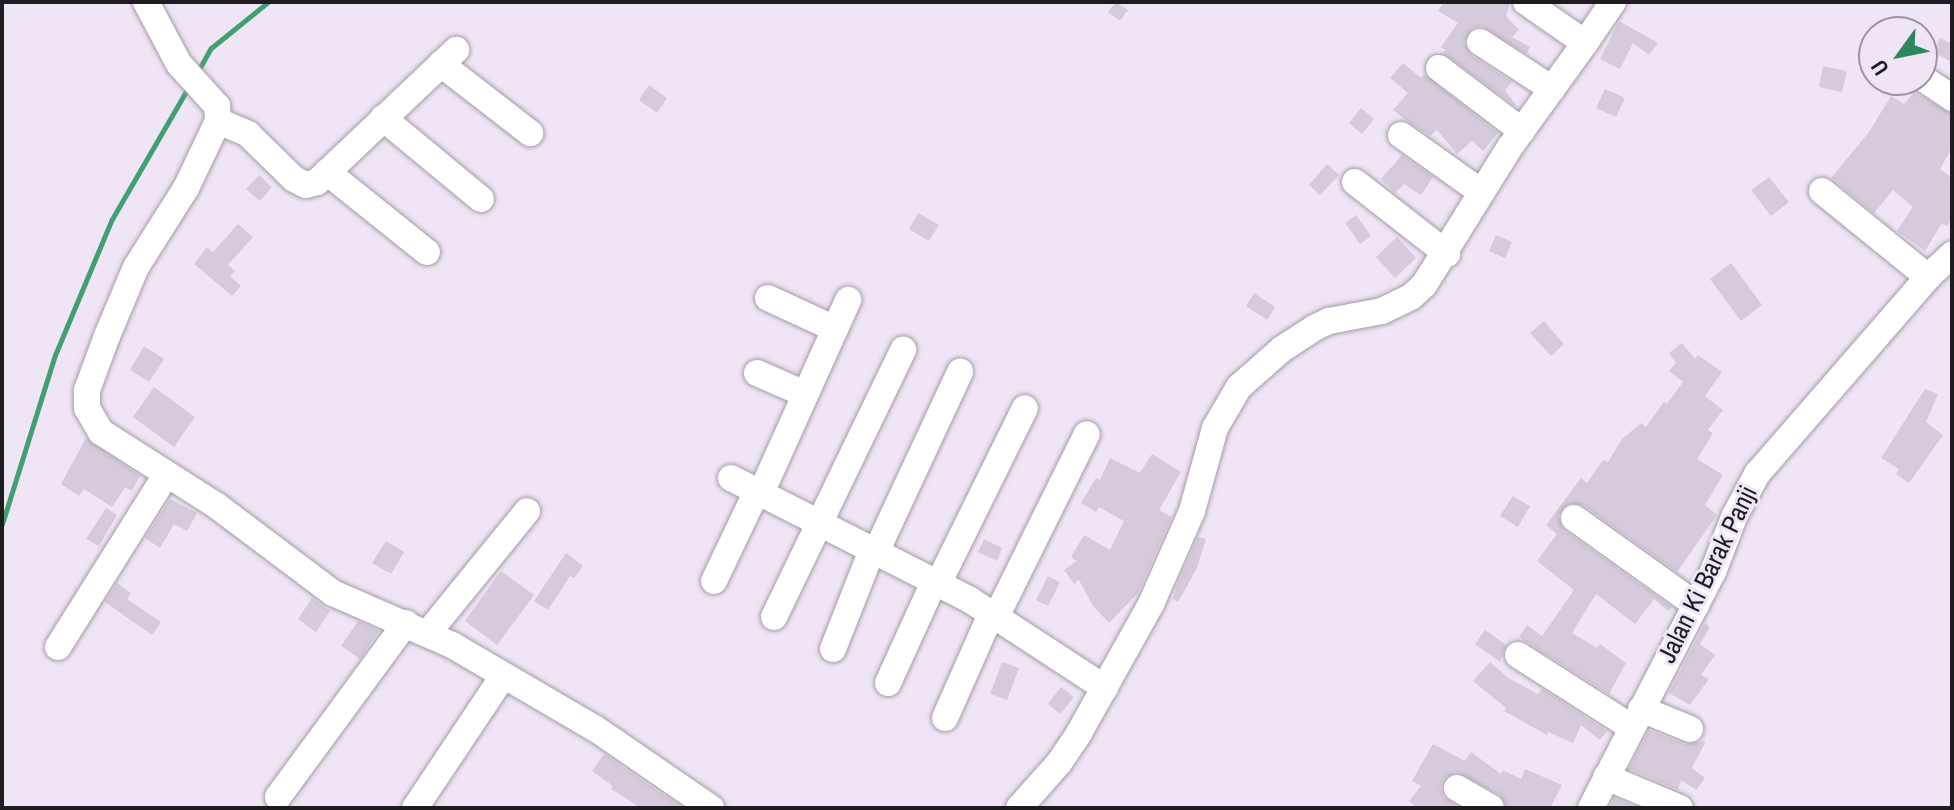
<!DOCTYPE html>
<style>
body{margin:0}
#map{position:relative;width:1954px;height:810px;overflow:hidden;background:#efe5f4;font-family:"Archivo Narrow",sans-serif}
div>[style]{position:absolute}
[style*='--x']{left:calc(var(--x)*1px);top:calc(var(--y)*1px);width:calc(var(--w)*1px);rotate:calc(var(--a)*1deg)}
.stream>*{height:5px;margin:-2.5px;padding:0 2.5px;transform-origin:2.5px;border-radius:2.5px;background:#429f72}
.building>*{inset:0;background:#d6cbda}
.roads{filter:drop-shadow(0 0 2px #a59ba9) drop-shadow(0 0 2px #a59ba9)}
.minor>*{height:26px;margin:-13px;padding:0 13px;transform-origin:13px;border-radius:13px;background:#fff}
span{translate:-50% -50%;white-space:nowrap;text-align:center;line-height:1.15;-webkit-text-stroke:6px #efe5f4;paint-order:stroke}
.street-label{font-size:26px;color:#1f1c21}
.frame{position:absolute;inset:0;border:4px solid #1f1c21;pointer-events:none}
.north{position:absolute;left:1858px;top:16px;width:80px;height:80px;box-sizing:border-box;background:#efe5f4;border:2px solid #9c95a0;border-radius:50%;rotate:237deg;font-size:22px;font-weight:700;line-height:32px;text-align:center;color:#1f1c21}
.north::after{content:'';display:block;margin:auto;width:28px;height:36px;background:#2c875d;clip-path:polygon(50% 0,100% 100%,50% 72%,0 100%)}
</style>
<div id="map">
<div class="stream">
<i style="--x:198;--y:71;--w:26;--a:-61"></i>
<i style="--x:211;--y:48;--w:73;--a:-38.9"></i>
<i style="--x:2;--y:524;--w:177;--a:-72.6"></i>
<i style="--x:55;--y:355;--w:147;--a:-67.3"></i>
<i style="--x:112;--y:219;--w:154;--a:-59.9"></i>
</div>
<div class="building">
<i style="clip-path:polygon(1116px 2px,1128px 10px,1120px 21px,1108px 12px)"></i>
<i style="clip-path:polygon(1444px 2px,1510px 2px,1506px 16px,1519px 30px,1512px 37px,1530px 47px,1527px 54px,1482px 26px,1472px 28px,1464px 42px,1471px 55px,1512px 82px,1505px 90px,1517px 107px,1443px 53px,1445px 50px,1441px 47px,1458px 23px,1438px 11px)"></i>
<i style="clip-path:polygon(1619px 21px,1658px 43px,1649px 55px,1633px 43px,1620px 69px,1600px 59px)"></i>
<i style="clip-path:polygon(1940px 38px,1952px 44px,1952px 62px,1933px 52px)"></i>
<i style="clip-path:polygon(1403px 63px,1421px 78px,1424px 74px,1498px 133px,1483px 151px,1472px 141px,1457px 154px,1437px 130px,1430px 136px,1404px 119px,1393px 110px,1408px 93px,1390px 78px)"></i>
<i style="clip-path:polygon(1823px 66px,1847px 71px,1842px 92px,1819px 87px)"></i>
<i style="clip-path:polygon(649px 85px,667px 98px,657px 113px,639px 100px)"></i>
<i style="clip-path:polygon(1605px 89px,1625px 98px,1616px 117px,1596px 108px)"></i>
<i style="clip-path:polygon(1914px 92px,1952px 114px,1952px 148px,1940px 169px,1952px 178px,1952px 218px,1947px 226px,1942px 223px,1925px 251px,1897px 231px,1913px 207px,1893px 190px,1874px 213px,1831px 178px,1869px 132px,1891px 96px,1904px 104px)"></i>
<i style="clip-path:polygon(1361px 108px,1374px 119px,1362px 134px,1349px 123px)"></i>
<i style="clip-path:polygon(1402px 155px,1433px 177px,1421px 195px,1404px 184px,1395px 193px,1381px 179px)"></i>
<i style="clip-path:polygon(1327px 164px,1339px 175px,1320px 195px,1309px 185px)"></i>
<i style="clip-path:polygon(259px 175px,272px 187px,260px 201px,246px 189px)"></i>
<i style="clip-path:polygon(1769px 177px,1789px 202px,1771px 216px,1751px 190px)"></i>
<i style="clip-path:polygon(918px 213px,939px 225px,929px 241px,909px 229px)"></i>
<i style="clip-path:polygon(1356px 215px,1371px 236px,1360px 244px,1345px 223px)"></i>
<i style="clip-path:polygon(238px 224px,253px 237px,228px 265px,235px 271px,230px 276px,241px 286px,232px 296px,194px 264px,207px 247px,213px 252px)"></i>
<i style="clip-path:polygon(1496px 235px,1512px 242px,1505px 258px,1489px 251px)"></i>
<i style="clip-path:polygon(1397px 237px,1416px 258px,1395px 278px,1376px 257px)"></i>
<i style="clip-path:polygon(1731px 263px,1762px 305px,1741px 321px,1710px 279px)"></i>
<i style="clip-path:polygon(1254px 293px,1275px 307px,1267px 320px,1246px 306px)"></i>
<i style="clip-path:polygon(1544px 321px,1564px 344px,1551px 356px,1530px 333px)"></i>
<i style="clip-path:polygon(1682px 343px,1695px 359px,1698px 355px,1722px 372px,1705px 396px,1723px 410px,1708px 430px,1713px 433px,1697px 459px,1723px 475px,1705px 505px,1717px 515px,1677px 572px,1583px 505px,1567px 504px,1558px 516px,1565px 531px,1672px 607px,1668px 611px,1654px 599px,1635px 624px,1596px 594px,1572px 633px,1597px 648px,1600px 644px,1626px 663px,1609px 694px,1519px 637px,1527px 625px,1542px 636px,1574px 590px,1537px 561px,1557px 534px,1546px 525px,1581px 478px,1587px 483px,1603px 460px,1608px 462px,1622px 439px,1641px 423px,1646px 427px,1664px 402px,1667px 404px,1683px 382px,1669px 371px,1676px 363px,1669px 353px)"></i>
<i style="clip-path:polygon(144px 346px,164px 359px,149px 382px,130px 370px)"></i>
<i style="clip-path:polygon(154px 387px,195px 417px,174px 447px,133px 417px)"></i>
<i style="clip-path:polygon(1925px 389px,1938px 394px,1926px 422px,1943px 435px,1909px 483px,1896px 474px,1899px 469px,1881px 458px)"></i>
<i style="clip-path:polygon(86px 438px,140px 476px,132px 491px,125px 487px,112px 507px,84px 489px,79px 496px,61px 484px)"></i>
<i style="clip-path:polygon(1152px 454px,1181px 472px,1159px 510px,1172px 517px,1138px 593px,1109px 623px,1093px 606px,1079px 580px,1074px 584px,1064px 570px,1077px 561px,1071px 557px,1084px 535px,1110px 550px,1124px 521px,1099px 507px,1096px 512px,1081px 503px,1096px 478px,1100px 480px,1110px 458px,1140px 473px)"></i>
<i style="clip-path:polygon(1513px 496px,1530px 506px,1518px 527px,1500px 516px)"></i>
<i style="clip-path:polygon(170px 499px,197px 513px,187px 531px,174px 524px,160px 548px,145px 538px)"></i>
<i style="clip-path:polygon(106px 508px,117px 515px,99px 546px,86px 539px)"></i>
<i style="clip-path:polygon(1198px 537px,1206px 539px,1197px 568px,1178px 602px,1173px 599px,1177px 585px)"></i>
<i style="clip-path:polygon(984px 539px,1002px 548px,997px 561px,978px 552px)"></i>
<i style="clip-path:polygon(386px 541px,404px 552px,391px 574px,372px 563px)"></i>
<i style="clip-path:polygon(566px 553px,583px 566px,574px 578px,570px 576px,548px 610px,534px 601px)"></i>
<i style="clip-path:polygon(501px 571px,534px 595px,497px 645px,465px 621px)"></i>
<i style="clip-path:polygon(1048px 576px,1060px 582px,1048px 606px,1036px 600px)"></i>
<i style="clip-path:polygon(117px 583px,131px 593px,127px 599px,161px 622px,152px 635px,105px 602px)"></i>
<i style="clip-path:polygon(312px 598px,330px 611px,316px 632px,298px 619px)"></i>
<i style="clip-path:polygon(358px 621px,379px 631px,360px 659px,341px 646px)"></i>
<i style="clip-path:polygon(1705px 623px,1710px 627px,1700px 644px,1715px 655px,1701px 675px,1709px 679px,1690px 705px,1669px 693px)"></i>
<i style="clip-path:polygon(1485px 630px,1506px 645px,1500px 662px,1475px 644px)"></i>
<i style="clip-path:polygon(1002px 662px,1019px 668px,1007px 700px,990px 694px)"></i>
<i style="clip-path:polygon(1490px 662px,1508px 678px,1538px 694px,1542px 689px,1607px 731px,1600px 740px,1581px 725px,1573px 743px,1548px 732px,1547px 735px,1504px 711px,1506px 708px,1473px 681px)"></i>
<i style="clip-path:polygon(1061px 687px,1074px 697px,1060px 714px,1048px 704px)"></i>
<i style="clip-path:polygon(1649px 730px,1685px 744px,1706px 741px,1692px 768px,1705px 778px,1696px 790px,1681px 780px,1678px 790px,1629px 769px)"></i>
<i style="clip-path:polygon(1433px 744px,1465px 761px,1471px 752px,1501px 774px,1503px 770px,1521px 779px,1525px 769px,1562px 785px,1550px 808px,1507px 808px,1499px 794px,1456px 772px,1444px 779px,1441px 789px,1444px 797px,1459px 808px,1417px 808px,1409px 801px,1421px 786px,1412px 781px)"></i>
<i style="clip-path:polygon(604px 754px,683px 808px,641px 808px,611px 789px,613px 786px,592px 771px)"></i>
<i style="clip-path:polygon(1614px 798px,1639px 808px,1609px 808px)"></i>
</div>
<div class="roads">
<div class="minor">
<i style="--x:146;--y:2;--w:70;--a:62"></i>
<i style="--x:179;--y:64;--w:57;--a:47.9"></i>
<i style="--x:217;--y:106;--w:15;--a:86"></i>
<i style="--x:218;--y:121;--w:74;--a:115.5"></i>
<i style="--x:186;--y:188;--w:93;--a:122.3"></i>
<i style="--x:136;--y:267;--w:75;--a:112.8"></i>
<i style="--x:107;--y:336;--w:58;--a:110.3"></i>
<i style="--x:87;--y:390;--w:18;--a:90"></i>
<i style="--x:87;--y:408;--w:28;--a:60"></i>
<i style="--x:101;--y:432;--w:138;--a:32.5"></i>
<i style="--x:217;--y:506;--w:145;--a:36.9"></i>
<i style="--x:333;--y:593;--w:130;--a:23.6"></i>
<i style="--x:452;--y:645;--w:167;--a:30.3"></i>
<i style="--x:596;--y:729;--w:140;--a:34.5"></i>
<i style="--x:1480;--y:42;--w:86;--a:33.1"></i>
<i style="--x:1585;--y:43;--w:50;--a:-55.7"></i>
<i style="--x:441;--y:64;--w:113;--a:37.8"></i>
<i style="--x:1439;--y:68;--w:104;--a:37.2"></i>
<i style="--x:1924;--y:79;--w:34;--a:34"></i>
<i style="--x:383;--y:118;--w:127;--a:39.6"></i>
<i style="--x:218;--y:121;--w:33;--a:23"></i>
<i style="--x:248;--y:134;--w:64;--a:44.4"></i>
<i style="--x:294;--y:179;--w:13;--a:27"></i>
<i style="--x:306;--y:185;--w:11;--a:-15"></i>
<i style="--x:317;--y:182;--w:192;--a:-43.5"></i>
<i style="--x:1401;--y:135;--w:98;--a:35.5"></i>
<i style="--x:327;--y:172;--w:128;--a:38.7"></i>
<i style="--x:1355;--y:182;--w:117;--a:38"></i>
<i style="--x:1822;--y:191;--w:136;--a:39.1"></i>
<i style="--x:768;--y:298;--w:74;--a:24.8"></i>
<i style="--x:757;--y:373;--w:52;--a:23.6"></i>
<i style="--x:731;--y:478;--w:268;--a:27"></i>
<i style="--x:970;--y:600;--w:161;--a:33.1"></i>
<i style="--x:761;--y:493;--w:212;--a:-65.7"></i>
<i style="--x:1574;--y:518;--w:150;--a:35.5"></i>
<i style="--x:876;--y:552;--w:199;--a:-65"></i>
<i style="--x:714;--y:581;--w:100;--a:-64.5"></i>
<i style="--x:938;--y:584;--w:196;--a:-63.7"></i>
<i style="--x:774;--y:617;--w:297;--a:-64.2"></i>
<i style="--x:996;--y:617;--w:204;--a:-63.6"></i>
<i style="--x:428;--y:633;--w:157;--a:-50.9"></i>
<i style="--x:58;--y:647;--w:203;--a:-57.9"></i>
<i style="--x:833;--y:649;--w:106;--a:-68.5"></i>
<i style="--x:1518;--y:655;--w:134;--a:32.5"></i>
<i style="--x:888;--y:683;--w:111;--a:-65.5"></i>
<i style="--x:1641;--y:709;--w:53;--a:22.2"></i>
<i style="--x:945;--y:718;--w:114;--a:-66.1"></i>
<i style="--x:1606;--y:777;--w:80;--a:22.7"></i>
<i style="--x:1457;--y:788;--w:39;--a:30"></i>
<i style="--x:278;--y:797;--w:216;--a:-53.7"></i>
<i style="--x:415;--y:808;--w:159;--a:-56.3"></i>
<i style="--x:1019;--y:808;--w:60;--a:-48.4"></i>
<i style="--x:1059;--y:763;--w:36;--a:-56"></i>
<i style="--x:1079;--y:733;--w:148;--a:-60.8"></i>
<i style="--x:1151;--y:604;--w:102;--a:-66.2"></i>
<i style="--x:1192;--y:511;--w:86;--a:-74.5"></i>
<i style="--x:1215;--y:428;--w:48;--a:-59.7"></i>
<i style="--x:1239;--y:387;--w:57;--a:-41.5"></i>
<i style="--x:1282;--y:349;--w:38;--a:-33"></i>
<i style="--x:1314;--y:328;--w:17;--a:-25"></i>
<i style="--x:1329;--y:321;--w:54;--a:-10.7"></i>
<i style="--x:1382;--y:311;--w:32;--a:-26"></i>
<i style="--x:1411;--y:297;--w:18;--a:-43"></i>
<i style="--x:1424;--y:285;--w:163;--a:-58.1"></i>
<i style="--x:1510;--y:147;--w:128;--a:-54.2"></i>
<i style="--x:1585;--y:43;--w:72;--a:-145.2"></i>
<i style="--x:1591;--y:808;--w:266;--a:-62.7"></i>
<i style="--x:1713;--y:572;--w:59;--a:-69.1"></i>
<i style="--x:1734;--y:517;--w:49;--a:-61.9"></i>
<i style="--x:1757;--y:474;--w:261;--a:-49"></i>
<i style="--x:1928;--y:277;--w:33;--a:-43"></i>
</div>
</div>
<div class="street-label">
<span style="left:1707px;top:574px;rotate:-64deg">Jalan Ki Barak Panji</span>
</div>
<div class="frame"></div>
<div class="north">U</div>
</div>
